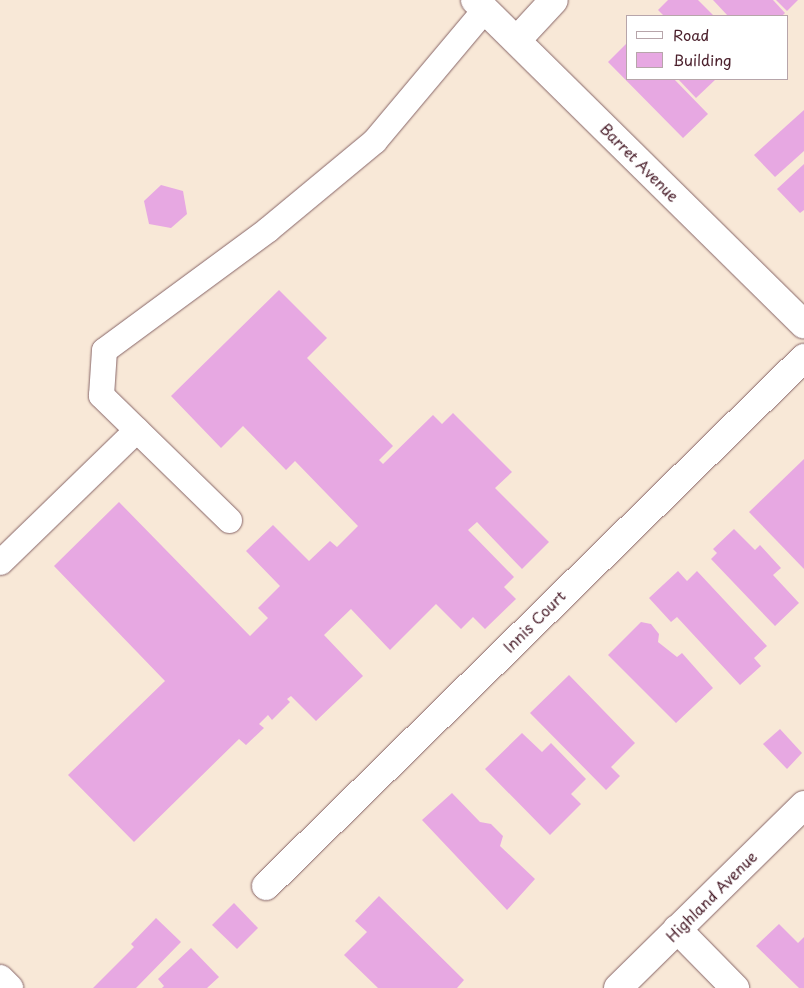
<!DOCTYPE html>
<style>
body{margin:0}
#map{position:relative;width:804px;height:988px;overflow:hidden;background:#f8e8d7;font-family:"Playpen Sans",sans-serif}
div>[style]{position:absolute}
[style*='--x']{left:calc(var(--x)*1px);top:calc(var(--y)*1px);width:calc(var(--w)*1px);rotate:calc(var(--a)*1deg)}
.building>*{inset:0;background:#e7a8e2}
.roads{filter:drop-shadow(0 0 1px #876567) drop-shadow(0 0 1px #876567)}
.lane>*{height:25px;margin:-12.5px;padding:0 12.5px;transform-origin:12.5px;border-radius:12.5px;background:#fff}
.street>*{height:28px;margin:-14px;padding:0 14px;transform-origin:14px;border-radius:14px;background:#fff}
.secondary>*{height:28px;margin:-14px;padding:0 14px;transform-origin:14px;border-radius:14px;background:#fff}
span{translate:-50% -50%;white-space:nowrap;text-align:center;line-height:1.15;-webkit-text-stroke:4px #fff;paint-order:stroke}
.street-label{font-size:15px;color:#4a1f2b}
.legend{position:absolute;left:626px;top:15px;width:162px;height:65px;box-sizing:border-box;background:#fff;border:1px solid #b7a5aa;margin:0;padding:6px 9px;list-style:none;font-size:15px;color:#4a1f2b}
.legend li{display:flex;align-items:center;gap:10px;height:25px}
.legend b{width:25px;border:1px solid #b7a5aa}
</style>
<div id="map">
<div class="building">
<i style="clip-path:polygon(668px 0,698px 0,714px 16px,664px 16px,658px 10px)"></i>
<i style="clip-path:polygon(713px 0,773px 0,785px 13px,782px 16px,728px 16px)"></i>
<i style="clip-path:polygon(776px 0,798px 0,787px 11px)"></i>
<i style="clip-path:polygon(628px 42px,628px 79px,674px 79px,708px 114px,683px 138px,608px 62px)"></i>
<i style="clip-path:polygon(678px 79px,716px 79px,696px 98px)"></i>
<i style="clip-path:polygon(804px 110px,804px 151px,775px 177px,754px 155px)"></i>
<i style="clip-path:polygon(804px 164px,804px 210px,800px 213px,777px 189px)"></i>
<i style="clip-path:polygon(161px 185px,183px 191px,187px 214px,171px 228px,149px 224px,144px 201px)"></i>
<i style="clip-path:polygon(279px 290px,327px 338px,307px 358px,393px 446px,379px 460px,383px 464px,433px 415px,442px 424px,453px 413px,512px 472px,495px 488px,549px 542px,522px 569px,477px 522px,468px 530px,514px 577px,504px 587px,516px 599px,485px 629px,473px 617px,461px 629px,436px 604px,390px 650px,351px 609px,324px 635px,363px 676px,316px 721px,291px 696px,287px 699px,290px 702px,272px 720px,268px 715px,259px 724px,264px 728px,246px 745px,239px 739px,134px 842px,68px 775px,165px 681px,54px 566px,119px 502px,250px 636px,268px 618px,258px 608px,280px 586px,246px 551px,273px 525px,309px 561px,330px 541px,337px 547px,358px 526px,295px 461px,286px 470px,243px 426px,221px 448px,171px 396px)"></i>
<i style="clip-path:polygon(804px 459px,804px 569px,749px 512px)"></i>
<i style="clip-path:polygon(734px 529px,755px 550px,760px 545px,781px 568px,773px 575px,799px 603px,775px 626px,711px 559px,717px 553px,713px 549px)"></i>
<i style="clip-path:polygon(678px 571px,687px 581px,697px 571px,767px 646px,754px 658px,761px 666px,740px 685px,677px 617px,671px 622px,649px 598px)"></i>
<i style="clip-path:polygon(641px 622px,651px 624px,659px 634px,658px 642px,677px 657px,682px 653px,713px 688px,676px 723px,608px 655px)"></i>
<i style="clip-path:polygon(569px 675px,635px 743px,611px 767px,620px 776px,606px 790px,530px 713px)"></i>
<i style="clip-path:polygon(780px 729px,802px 753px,787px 769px,763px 744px)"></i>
<i style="clip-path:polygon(522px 733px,542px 752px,551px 743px,586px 779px,571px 794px,581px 804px,550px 835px,485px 769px)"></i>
<i style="clip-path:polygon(452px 793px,480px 822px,491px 824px,503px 836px,500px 846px,535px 879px,507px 910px,422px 820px)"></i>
<i style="clip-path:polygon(379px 896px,464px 980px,457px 988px,378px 988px,344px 955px,367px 932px,355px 921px)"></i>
<i style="clip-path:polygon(234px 903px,258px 928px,237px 949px,212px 925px)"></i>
<i style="clip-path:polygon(156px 918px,181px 942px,136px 988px,93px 988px,134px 947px,131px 944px)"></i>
<i style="clip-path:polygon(779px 924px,798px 943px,804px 937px,804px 988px,799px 988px,756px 946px)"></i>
<i style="clip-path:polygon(191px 948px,219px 977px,207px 988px,162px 988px,164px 986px,158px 979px)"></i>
</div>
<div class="roads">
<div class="lane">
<i style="--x:229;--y:520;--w:179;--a:-135.7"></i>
<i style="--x:101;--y:395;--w:45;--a:-86.2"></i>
<i style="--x:104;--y:350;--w:204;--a:-36.4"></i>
<i style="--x:268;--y:229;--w:138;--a:-39.7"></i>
<i style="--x:374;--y:141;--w:171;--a:-50"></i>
<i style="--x:0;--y:562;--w:190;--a:-44.1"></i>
</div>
<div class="street">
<i style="--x:517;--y:40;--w:54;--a:-47.2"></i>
<i style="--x:266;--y:886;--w:754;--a:-44.46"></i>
<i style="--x:677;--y:929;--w:83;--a:45.5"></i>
<i style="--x:0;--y:979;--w:13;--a:45"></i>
<i style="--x:618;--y:988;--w:261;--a:-44.5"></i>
</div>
<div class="secondary">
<i style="--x:475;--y:0;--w:462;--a:44.6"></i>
</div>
</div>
<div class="street-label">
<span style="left:640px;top:162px;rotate:45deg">Barret Avenue</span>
<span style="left:534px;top:621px;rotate:-45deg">Innis Court</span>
<span style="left:711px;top:896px;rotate:-45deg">Highland Avenue</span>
</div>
<ul class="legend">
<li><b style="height:6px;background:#fff"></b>Road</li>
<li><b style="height:14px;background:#e7a8e2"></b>Building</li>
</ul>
</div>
